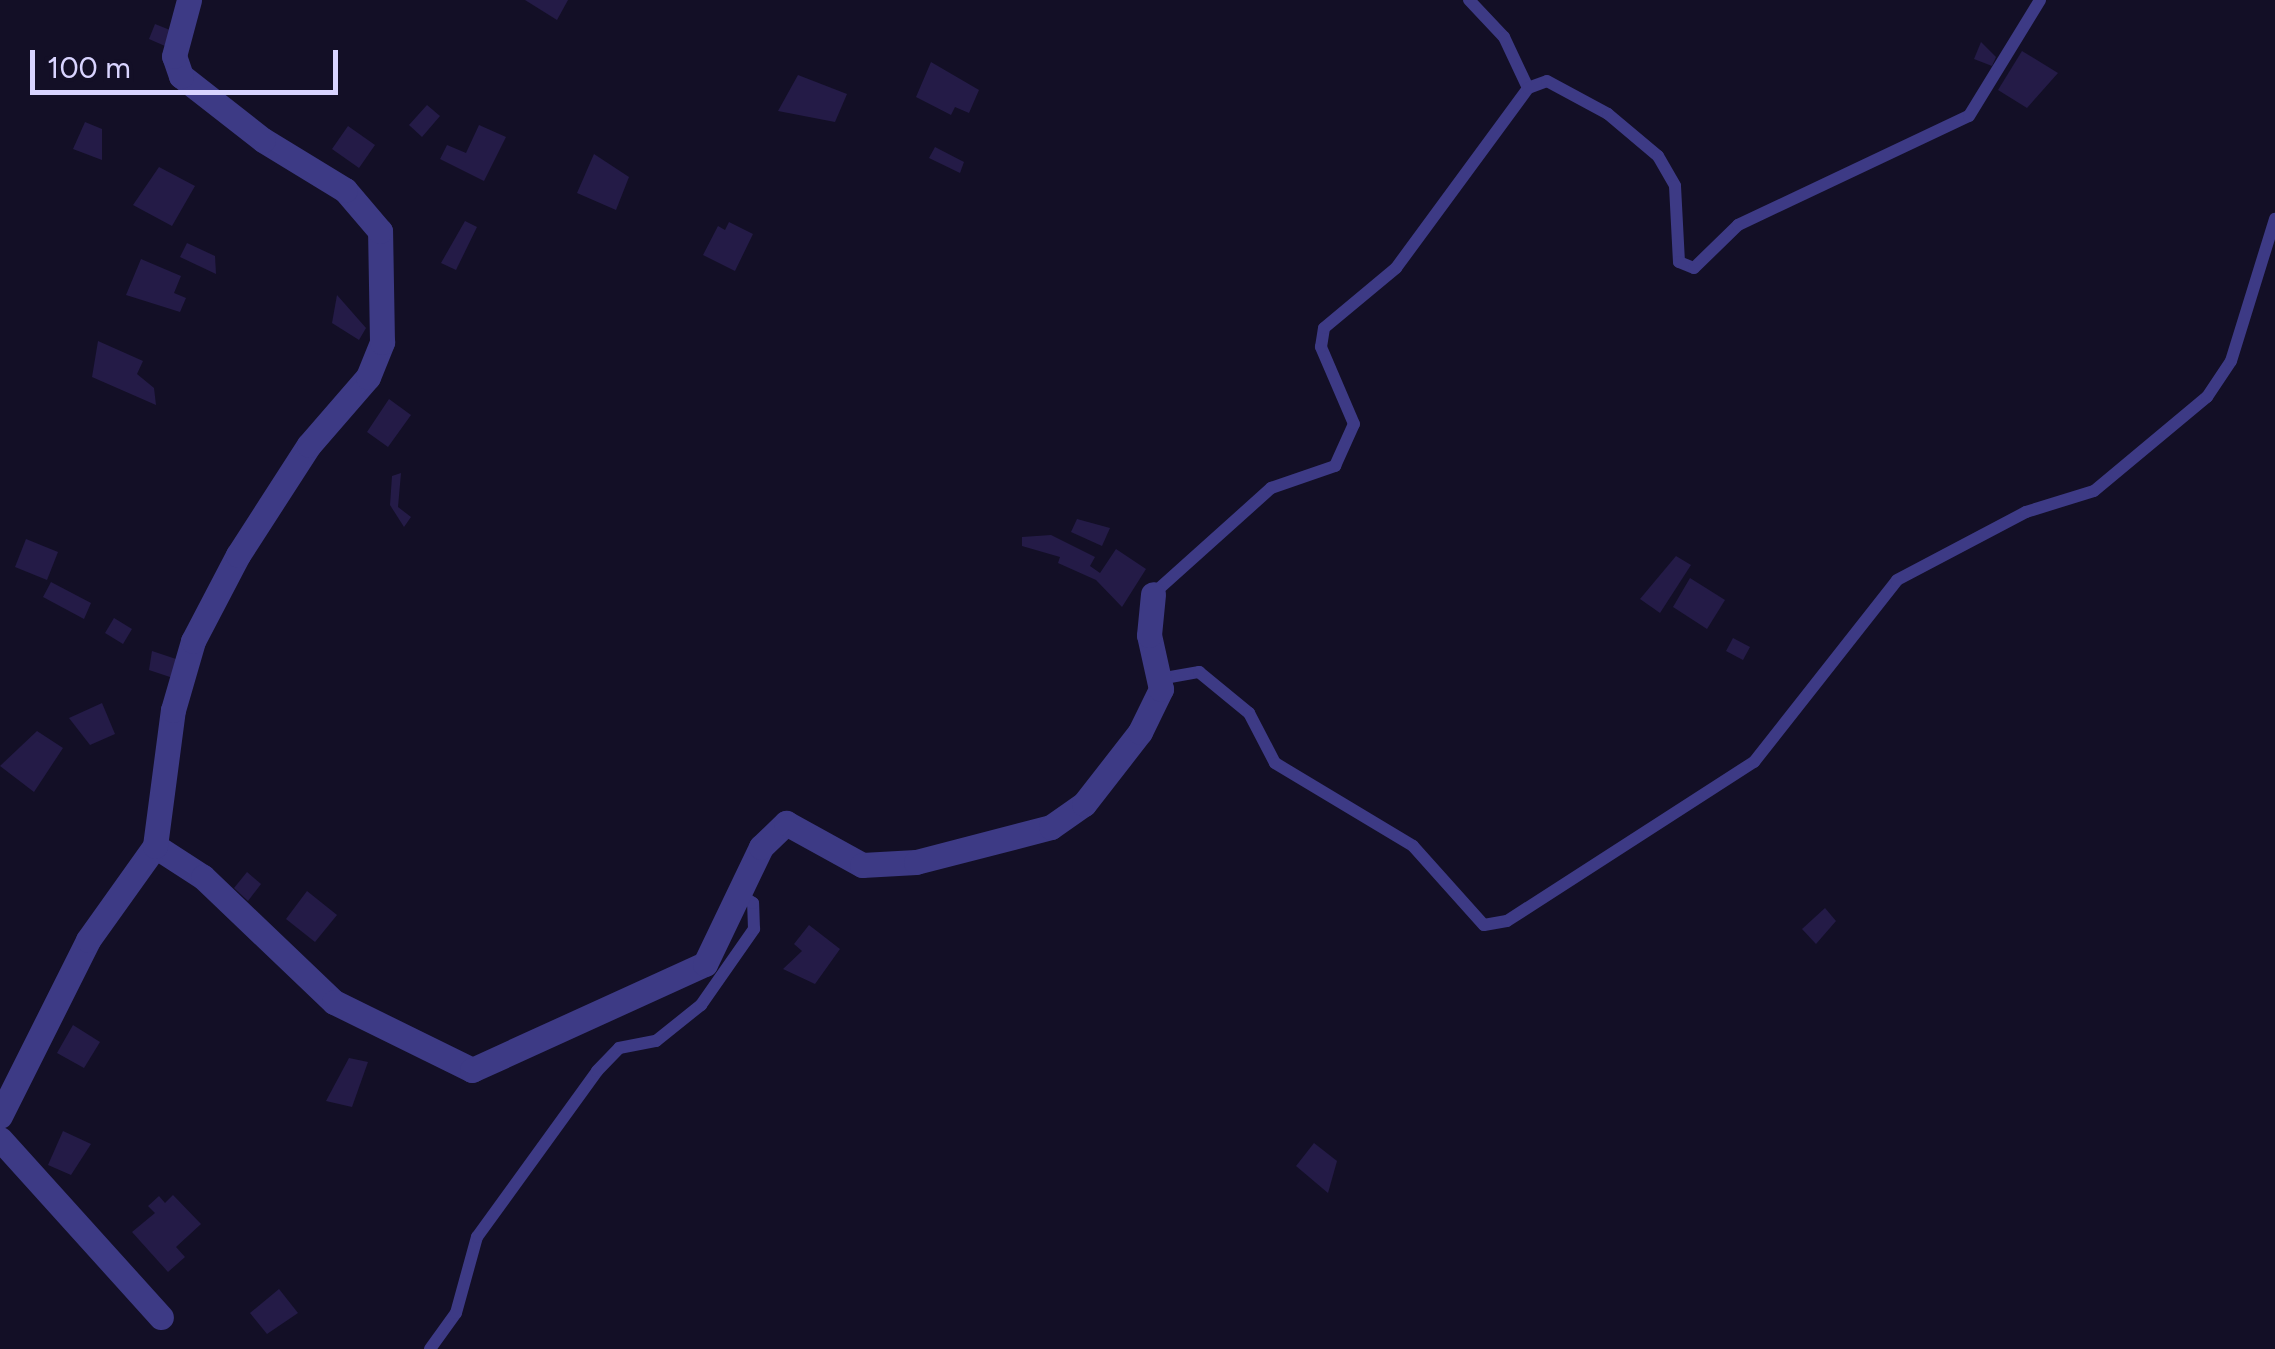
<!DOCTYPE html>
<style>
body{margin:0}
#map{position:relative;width:2275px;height:1349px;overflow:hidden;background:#130f26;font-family:Figtree,sans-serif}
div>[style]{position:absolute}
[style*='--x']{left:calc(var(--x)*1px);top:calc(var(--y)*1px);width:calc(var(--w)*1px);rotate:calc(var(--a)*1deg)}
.building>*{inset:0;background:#241b47}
.service>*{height:12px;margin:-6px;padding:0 6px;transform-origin:6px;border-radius:6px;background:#3d3a85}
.minor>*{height:25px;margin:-12.5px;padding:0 12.5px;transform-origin:12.5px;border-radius:12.5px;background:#3d3a85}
span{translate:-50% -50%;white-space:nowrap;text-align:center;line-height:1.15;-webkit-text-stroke:8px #130f26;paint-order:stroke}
.scale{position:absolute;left:30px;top:50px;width:308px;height:45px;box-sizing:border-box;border:5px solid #d9d4ff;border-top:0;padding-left:12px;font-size:30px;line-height:35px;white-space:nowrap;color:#d9d4ff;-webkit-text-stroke:8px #130f26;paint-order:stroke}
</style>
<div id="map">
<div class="building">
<i style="clip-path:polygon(525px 0,568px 0,557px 20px)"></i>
<i style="clip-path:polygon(155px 24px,170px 30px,165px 46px,149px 39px)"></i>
<i style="clip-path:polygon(1981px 42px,1996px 57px,1992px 66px,1974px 59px)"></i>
<i style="clip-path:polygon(2022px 51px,2058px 73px,2027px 108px,1998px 90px)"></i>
<i style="clip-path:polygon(931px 62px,979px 90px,969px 113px,955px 107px,951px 115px,916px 97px)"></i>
<i style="clip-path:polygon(798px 75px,847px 94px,835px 122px,778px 111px)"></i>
<i style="clip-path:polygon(427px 105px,440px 116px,422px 137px,409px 125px)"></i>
<i style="clip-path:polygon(85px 122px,102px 129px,102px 160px,73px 149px)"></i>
<i style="clip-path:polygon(479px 125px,506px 137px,484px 181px,440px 159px,447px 145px,466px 153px)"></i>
<i style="clip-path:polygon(348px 126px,375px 145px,359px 168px,332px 149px)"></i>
<i style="clip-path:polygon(935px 147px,964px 162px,960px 173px,929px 158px)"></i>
<i style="clip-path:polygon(594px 154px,629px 177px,616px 210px,577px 193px)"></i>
<i style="clip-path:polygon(159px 167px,195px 186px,172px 226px,133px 205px)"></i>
<i style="clip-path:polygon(465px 221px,477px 227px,456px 270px,441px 263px)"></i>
<i style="clip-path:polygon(729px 222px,753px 234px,735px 271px,703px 255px,718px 226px,725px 230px)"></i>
<i style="clip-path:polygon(187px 243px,215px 256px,216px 274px,180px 257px)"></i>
<i style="clip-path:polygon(141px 259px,181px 276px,174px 293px,186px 298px,180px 312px,126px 295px)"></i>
<i style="clip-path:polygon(337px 295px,366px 328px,359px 340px,332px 323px)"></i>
<i style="clip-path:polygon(98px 341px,143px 361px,137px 374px,154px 388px,156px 405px,92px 377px)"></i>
<i style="clip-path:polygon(389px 399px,411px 415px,388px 447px,367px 432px)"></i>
<i style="clip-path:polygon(401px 473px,398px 507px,411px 517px,404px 527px,390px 505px,392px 476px)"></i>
<i style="clip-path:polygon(1077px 519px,1110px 528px,1102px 546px,1071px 532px)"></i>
<i style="clip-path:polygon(1051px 535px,1095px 557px,1090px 566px,1100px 573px,1116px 549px,1146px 569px,1122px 607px,1096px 580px,1058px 563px,1060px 557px,1022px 546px,1022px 537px)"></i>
<i style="clip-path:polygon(26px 539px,58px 552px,47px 580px,15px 567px)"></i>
<i style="clip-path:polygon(1676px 556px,1691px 565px,1660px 613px,1640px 599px)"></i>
<i style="clip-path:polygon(1690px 578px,1725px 600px,1707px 629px,1673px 607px)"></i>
<i style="clip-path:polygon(51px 582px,91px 603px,84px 619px,43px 597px)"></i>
<i style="clip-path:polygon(114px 618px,132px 629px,123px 644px,105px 633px)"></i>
<i style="clip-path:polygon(1733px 638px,1750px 647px,1743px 660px,1726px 651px)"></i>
<i style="clip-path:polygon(152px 651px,182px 661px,176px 679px,149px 670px)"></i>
<i style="clip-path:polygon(102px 703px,115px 734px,90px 745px,69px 718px)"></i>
<i style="clip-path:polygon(37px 731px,63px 748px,34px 792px,0 766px)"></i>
<i style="clip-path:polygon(247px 872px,261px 884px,248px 901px,234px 888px)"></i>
<i style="clip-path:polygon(307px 891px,337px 915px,315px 942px,286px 919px)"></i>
<i style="clip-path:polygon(1825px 908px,1836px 921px,1816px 944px,1802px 929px)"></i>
<i style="clip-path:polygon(809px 925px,840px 949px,815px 984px,783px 969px,802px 951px,794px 944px)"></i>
<i style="clip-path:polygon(73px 1025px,100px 1042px,84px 1068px,57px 1053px)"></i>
<i style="clip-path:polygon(349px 1058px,368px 1062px,352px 1107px,326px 1101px)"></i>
<i style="clip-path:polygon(63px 1131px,91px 1144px,71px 1175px,48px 1165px)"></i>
<i style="clip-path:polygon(1314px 1143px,1337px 1161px,1328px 1193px,1296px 1166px)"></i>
<i style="clip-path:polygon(173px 1195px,201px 1224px,176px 1247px,185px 1257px,168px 1272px,132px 1232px,155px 1213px,148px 1206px,159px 1196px,165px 1203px)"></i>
<i style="clip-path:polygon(279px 1289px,298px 1313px,267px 1334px,250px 1313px)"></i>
</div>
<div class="service">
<i style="--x:1469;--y:0;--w:51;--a:46.6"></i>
<i style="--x:1504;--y:37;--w:56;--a:64.8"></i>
<i style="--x:1153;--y:594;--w:159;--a:-41.9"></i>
<i style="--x:1271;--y:488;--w:68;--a:-19"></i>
<i style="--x:1335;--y:466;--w:46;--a:-65.7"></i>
<i style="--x:1354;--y:424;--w:84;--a:-113.2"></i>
<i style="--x:1321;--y:347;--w:19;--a:-81"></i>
<i style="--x:1324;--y:328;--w:94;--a:-39.8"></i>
<i style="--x:1396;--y:268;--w:223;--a:-53.7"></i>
<i style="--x:1528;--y:88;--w:20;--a:-20"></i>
<i style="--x:1547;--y:81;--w:69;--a:28.4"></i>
<i style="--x:1608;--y:114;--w:65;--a:40"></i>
<i style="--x:1658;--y:156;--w:34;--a:60"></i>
<i style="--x:1675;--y:186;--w:76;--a:87"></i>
<i style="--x:1679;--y:262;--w:16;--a:22"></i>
<i style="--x:1694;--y:268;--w:62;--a:-44.3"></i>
<i style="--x:1738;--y:225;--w:255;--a:-25.3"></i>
<i style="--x:1969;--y:116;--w:136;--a:-58.5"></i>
<i style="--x:1159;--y:679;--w:41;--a:-9.9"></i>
<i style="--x:1199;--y:672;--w:65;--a:39.4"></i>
<i style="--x:1249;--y:713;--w:56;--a:62.5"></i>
<i style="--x:1275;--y:763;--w:161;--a:31"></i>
<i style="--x:1413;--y:846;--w:106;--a:48.1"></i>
<i style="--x:1484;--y:925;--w:23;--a:-10"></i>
<i style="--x:1507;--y:921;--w:294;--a:-32.8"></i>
<i style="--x:1754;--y:762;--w:231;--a:-51.8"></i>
<i style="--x:1897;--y:580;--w:146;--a:-27.8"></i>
<i style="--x:2026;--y:512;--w:71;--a:-17.2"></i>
<i style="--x:2094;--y:491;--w:147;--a:-39.8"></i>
<i style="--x:2207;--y:397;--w:43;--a:-56.3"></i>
<i style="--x:2231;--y:361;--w:149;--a:-72.8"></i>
<i style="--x:430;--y:1349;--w:44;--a:-54.2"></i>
<i style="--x:456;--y:1313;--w:79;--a:-74.6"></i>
<i style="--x:477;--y:1237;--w:205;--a:-54.1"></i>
<i style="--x:597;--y:1071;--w:32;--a:-46"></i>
<i style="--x:619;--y:1048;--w:38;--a:-11"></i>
<i style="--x:656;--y:1041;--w:58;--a:-38.7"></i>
<i style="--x:701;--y:1005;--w:93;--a:-55.1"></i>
<i style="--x:754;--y:929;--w:26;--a:-92"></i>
<i style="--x:753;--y:903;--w:17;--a:-147"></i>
</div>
<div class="minor">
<i style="--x:155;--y:846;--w:57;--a:32.9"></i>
<i style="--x:203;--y:877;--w:181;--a:43.7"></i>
<i style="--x:334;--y:1002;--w:154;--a:26.2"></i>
<i style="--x:472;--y:1070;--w:256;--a:-24.5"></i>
<i style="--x:705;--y:964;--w:130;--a:-64.4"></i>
<i style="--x:761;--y:847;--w:35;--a:-44"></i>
<i style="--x:786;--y:823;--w:87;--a:28.9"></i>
<i style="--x:862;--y:865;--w:54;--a:-3.2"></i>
<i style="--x:916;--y:862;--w:139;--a:-14.5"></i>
<i style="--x:1051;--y:827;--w:40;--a:-34.9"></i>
<i style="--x:1084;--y:804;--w:91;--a:-52.1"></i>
<i style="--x:1140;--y:732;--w:48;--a:-64"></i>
<i style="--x:1161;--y:689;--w:55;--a:-102.5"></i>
<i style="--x:1149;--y:635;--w:41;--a:-84.4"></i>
<i style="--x:0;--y:1116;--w:197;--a:-63.4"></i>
<i style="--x:88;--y:940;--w:115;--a:-54.5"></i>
<i style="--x:155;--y:846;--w:137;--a:-82.5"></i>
<i style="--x:173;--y:710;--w:72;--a:-73.8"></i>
<i style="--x:193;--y:641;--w:97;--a:-62.4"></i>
<i style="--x:238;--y:555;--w:131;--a:-57.2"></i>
<i style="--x:309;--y:445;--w:90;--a:-49.1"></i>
<i style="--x:368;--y:377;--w:38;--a:-68"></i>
<i style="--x:382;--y:342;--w:111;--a:-91"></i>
<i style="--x:380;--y:231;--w:54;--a:-130.5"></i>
<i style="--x:345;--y:190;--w:96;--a:-148.6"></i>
<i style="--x:263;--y:140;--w:104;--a:-142"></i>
<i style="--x:181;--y:76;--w:21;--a:-109"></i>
<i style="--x:174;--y:56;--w:58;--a:-75"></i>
<i style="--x:0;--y:1139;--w:240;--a:47.9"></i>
</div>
<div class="scale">100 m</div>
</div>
